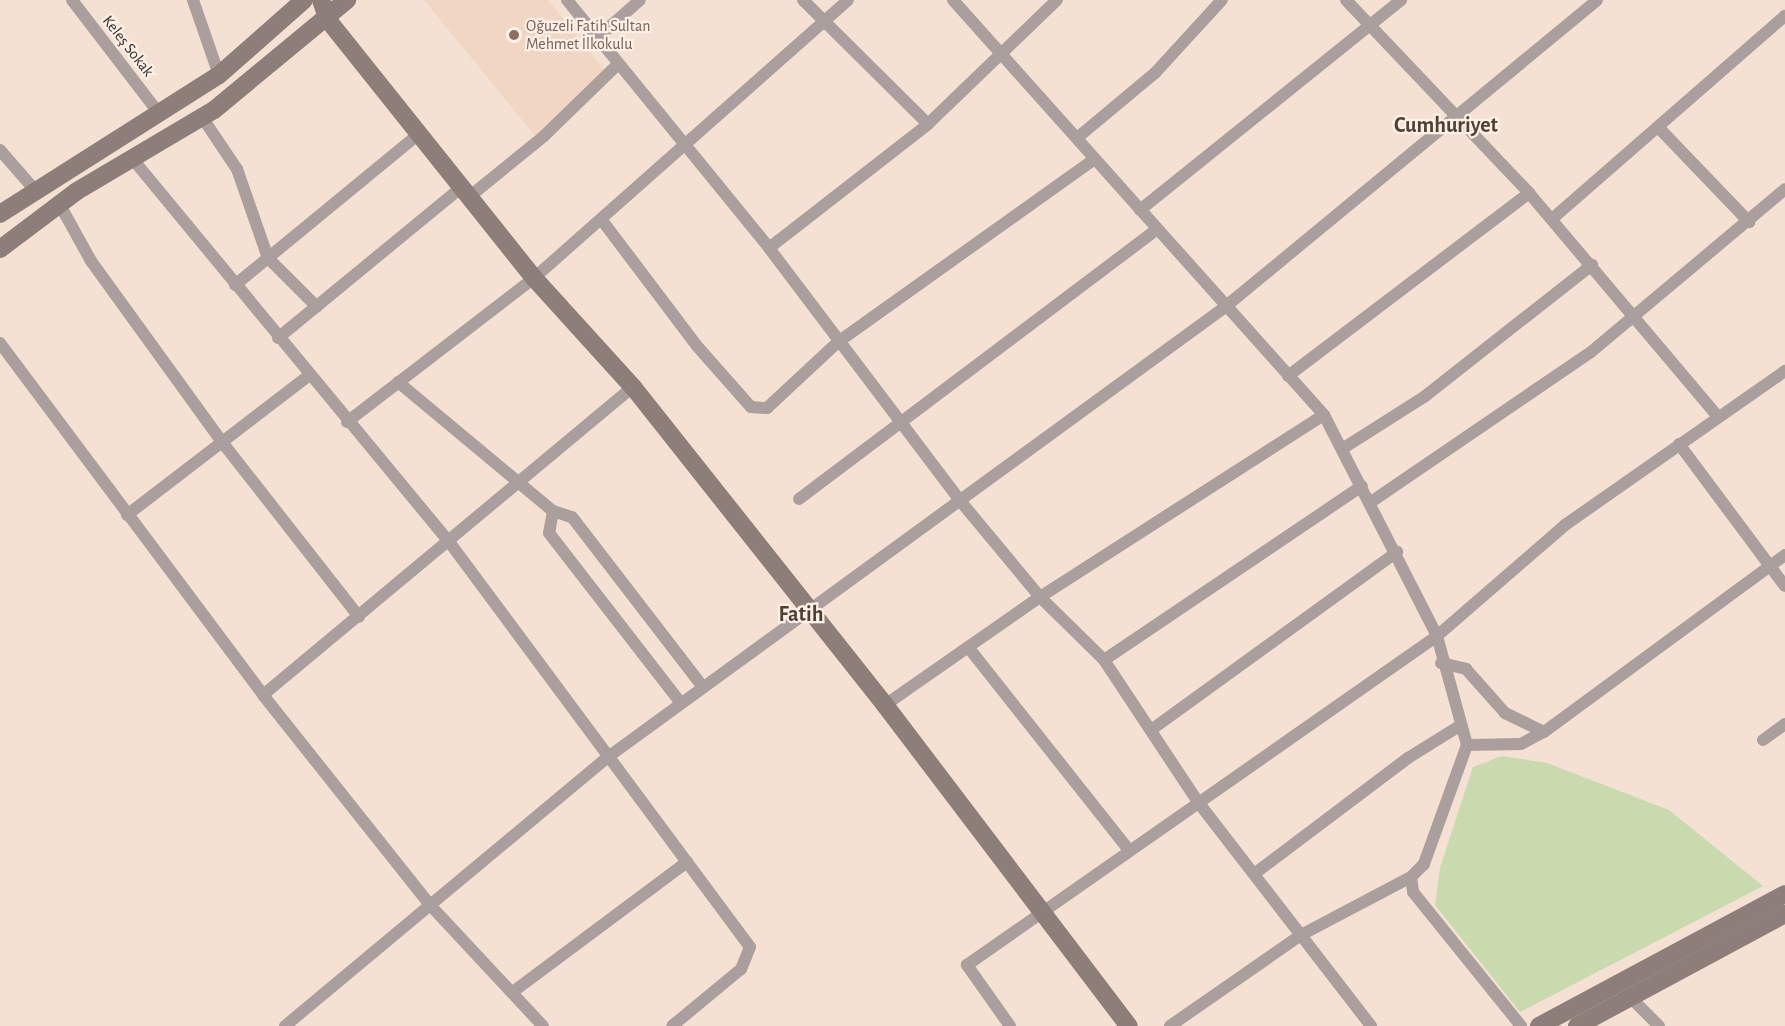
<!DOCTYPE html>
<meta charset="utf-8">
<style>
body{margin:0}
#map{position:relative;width:1785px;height:1026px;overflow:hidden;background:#f5e1d3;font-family:"Alegreya Sans",sans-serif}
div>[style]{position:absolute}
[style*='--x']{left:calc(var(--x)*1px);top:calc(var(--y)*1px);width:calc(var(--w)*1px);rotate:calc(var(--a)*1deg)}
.built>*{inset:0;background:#f1d7c3}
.green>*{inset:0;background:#c8daae}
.street>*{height:12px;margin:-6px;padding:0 6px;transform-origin:6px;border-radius:6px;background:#aa9f9c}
.secondary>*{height:18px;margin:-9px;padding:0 9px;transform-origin:9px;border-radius:9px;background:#8d7e79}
.dots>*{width:16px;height:16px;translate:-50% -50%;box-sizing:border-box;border:3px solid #fcf0e7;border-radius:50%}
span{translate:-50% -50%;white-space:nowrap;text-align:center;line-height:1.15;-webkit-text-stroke:4.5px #fcf0e7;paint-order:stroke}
.education-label{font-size:16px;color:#785e54}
.left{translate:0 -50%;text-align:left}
.street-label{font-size:16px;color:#332c26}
.district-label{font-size:22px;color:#514135;font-weight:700}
</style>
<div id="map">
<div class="built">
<i style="clip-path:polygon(424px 0,548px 0,604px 70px,536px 137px)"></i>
</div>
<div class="green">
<i style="clip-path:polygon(1502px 756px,1547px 763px,1669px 810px,1763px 886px,1520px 1012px,1435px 905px,1440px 868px,1473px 767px)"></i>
</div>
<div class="street">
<i style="--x:72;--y:0;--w:141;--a:52.5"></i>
<i style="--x:193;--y:0;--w:79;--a:70.9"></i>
<i style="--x:567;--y:0;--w:320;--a:50.8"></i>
<i style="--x:769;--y:248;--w:320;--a:52.9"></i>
<i style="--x:962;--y:503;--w:122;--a:50.3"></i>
<i style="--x:1040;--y:597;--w:90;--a:44.5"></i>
<i style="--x:1104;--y:660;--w:170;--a:56.5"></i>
<i style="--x:1198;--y:802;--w:283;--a:52.3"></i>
<i style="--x:803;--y:0;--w:176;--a:44.8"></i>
<i style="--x:953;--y:0;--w:557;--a:48.2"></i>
<i style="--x:1324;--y:415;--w:248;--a:62.9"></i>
<i style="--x:1437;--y:636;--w:113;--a:74.6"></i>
<i style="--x:1467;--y:745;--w:54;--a:-1.1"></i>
<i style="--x:1521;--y:744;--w:26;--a:-28"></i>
<i style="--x:1544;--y:732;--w:299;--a:-36.3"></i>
<i style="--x:1346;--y:0;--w:266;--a:46.5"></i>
<i style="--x:1529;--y:193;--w:293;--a:49.8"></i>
<i style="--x:597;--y:38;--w:57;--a:-41.5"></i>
<i style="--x:202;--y:117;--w:63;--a:56.1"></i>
<i style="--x:237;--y:169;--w:94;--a:70.8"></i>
<i style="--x:268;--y:258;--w:69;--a:45"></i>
<i style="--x:1658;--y:127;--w:132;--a:46.2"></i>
<i style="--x:1077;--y:138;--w:102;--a:-39.8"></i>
<i style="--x:1155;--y:73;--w:99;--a:-47.5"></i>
<i style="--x:0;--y:150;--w:50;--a:49"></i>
<i style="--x:131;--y:157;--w:501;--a:50.43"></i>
<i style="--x:450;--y:543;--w:503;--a:53.4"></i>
<i style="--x:750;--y:947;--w:24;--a:112"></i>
<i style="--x:741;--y:969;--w:89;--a:140.4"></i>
<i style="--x:469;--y:197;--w:97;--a:-39.1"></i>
<i style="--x:544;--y:136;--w:103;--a:-44.2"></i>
<i style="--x:60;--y:205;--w:64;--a:61"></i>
<i style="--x:91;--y:261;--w:223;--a:54.1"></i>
<i style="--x:222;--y:442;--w:222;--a:51.9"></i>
<i style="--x:1140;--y:210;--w:335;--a:-38.8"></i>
<i style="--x:601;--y:219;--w:159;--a:52.9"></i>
<i style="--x:697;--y:346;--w:81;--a:48.5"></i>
<i style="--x:751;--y:407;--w:16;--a:4"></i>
<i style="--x:767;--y:408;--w:97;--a:-42.9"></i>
<i style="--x:838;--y:342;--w:315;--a:-35.5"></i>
<i style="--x:1552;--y:219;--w:309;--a:-41.1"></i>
<i style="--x:769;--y:248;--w:202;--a:-37.9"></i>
<i style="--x:928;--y:124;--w:179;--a:-43.9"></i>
<i style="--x:235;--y:285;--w:238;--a:-39.4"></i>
<i style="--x:278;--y:338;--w:238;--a:-39.4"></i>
<i style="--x:0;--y:343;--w:439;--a:53.2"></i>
<i style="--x:263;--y:695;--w:270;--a:51.5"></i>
<i style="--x:431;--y:906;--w:164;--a:47"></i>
<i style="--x:1288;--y:376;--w:303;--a:-37.2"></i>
<i style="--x:398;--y:382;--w:202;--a:39.8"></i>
<i style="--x:553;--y:511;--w:22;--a:100"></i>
<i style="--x:549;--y:533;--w:214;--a:52.2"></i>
<i style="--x:347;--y:422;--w:236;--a:-37.6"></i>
<i style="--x:534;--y:278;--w:419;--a:-41.5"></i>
<i style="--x:1679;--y:444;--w:177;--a:53.3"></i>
<i style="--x:1342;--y:449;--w:97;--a:-32.4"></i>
<i style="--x:1424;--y:397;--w:214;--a:-38.2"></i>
<i style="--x:799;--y:499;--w:448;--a:-37"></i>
<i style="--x:1371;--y:502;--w:266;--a:-34.3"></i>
<i style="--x:1591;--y:352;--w:253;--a:-40"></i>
<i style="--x:553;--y:511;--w:20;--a:18"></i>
<i style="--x:572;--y:517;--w:213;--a:52.4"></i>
<i style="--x:127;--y:515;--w:228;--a:-37.5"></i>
<i style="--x:968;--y:647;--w:259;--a:51.6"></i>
<i style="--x:1104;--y:660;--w:311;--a:-34"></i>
<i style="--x:1441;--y:663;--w:26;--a:13"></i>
<i style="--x:1466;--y:669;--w:59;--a:48.4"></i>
<i style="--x:1505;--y:713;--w:43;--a:26"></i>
<i style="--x:263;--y:695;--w:481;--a:-39.8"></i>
<i style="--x:885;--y:705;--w:189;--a:-34.9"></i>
<i style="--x:1040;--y:597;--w:337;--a:-32.7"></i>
<i style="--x:1151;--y:730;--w:304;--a:-35.9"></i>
<i style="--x:1763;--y:740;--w:27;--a:-36"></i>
<i style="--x:1467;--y:745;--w:127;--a:109.9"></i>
<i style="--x:1424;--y:864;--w:18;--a:135"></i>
<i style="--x:1411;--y:877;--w:15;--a:82"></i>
<i style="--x:1413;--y:892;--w:172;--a:51.1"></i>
<i style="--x:1254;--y:874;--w:193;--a:-37"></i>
<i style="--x:1408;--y:758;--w:62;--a:-31.9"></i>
<i style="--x:514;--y:991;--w:216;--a:-36.7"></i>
<i style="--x:1630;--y:997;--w:41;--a:45"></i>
<i style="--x:285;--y:1026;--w:420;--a:-39.8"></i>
<i style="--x:608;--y:757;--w:764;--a:-36.1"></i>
<i style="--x:1225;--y:307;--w:482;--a:-39.5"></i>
<i style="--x:1010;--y:1026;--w:75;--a:-125.2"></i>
<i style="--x:967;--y:965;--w:574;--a:-34.99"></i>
<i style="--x:1437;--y:636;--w:169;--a:-40.9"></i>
<i style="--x:1565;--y:525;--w:269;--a:-35"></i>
<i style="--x:1170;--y:1026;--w:160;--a:-34.8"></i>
<i style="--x:1301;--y:935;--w:124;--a:-27.8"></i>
</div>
<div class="secondary">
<i style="--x:321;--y:0;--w:21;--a:71"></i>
<i style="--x:328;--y:20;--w:330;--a:51.4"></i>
<i style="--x:534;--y:278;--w:147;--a:47.8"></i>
<i style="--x:633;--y:387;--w:406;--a:51.6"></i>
<i style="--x:885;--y:705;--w:403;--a:52.8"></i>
<i style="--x:0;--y:214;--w:259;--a:-32.4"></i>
<i style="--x:219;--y:75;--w:113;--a:-41.4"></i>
<i style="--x:0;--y:249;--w:96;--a:-37"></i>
<i style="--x:77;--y:191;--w:159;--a:-30.6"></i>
<i style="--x:214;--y:110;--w:173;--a:-39.6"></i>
<i style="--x:1539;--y:1026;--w:279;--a:-28.2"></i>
<i style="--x:1577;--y:1026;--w:236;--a:-28.3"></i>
</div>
<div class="dots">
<i style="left:514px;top:35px;background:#8d6e63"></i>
</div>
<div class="education-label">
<span class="left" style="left:526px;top:35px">Oğuzeli Fatih Sultan<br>Mehmet İlkokulu</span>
</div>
<div class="street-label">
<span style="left:128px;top:46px;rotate:52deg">Keleş Sokak</span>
</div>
<div class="district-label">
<span style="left:1446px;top:126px">Cumhuriyet</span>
<span style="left:801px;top:615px">Fatih</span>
</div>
</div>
